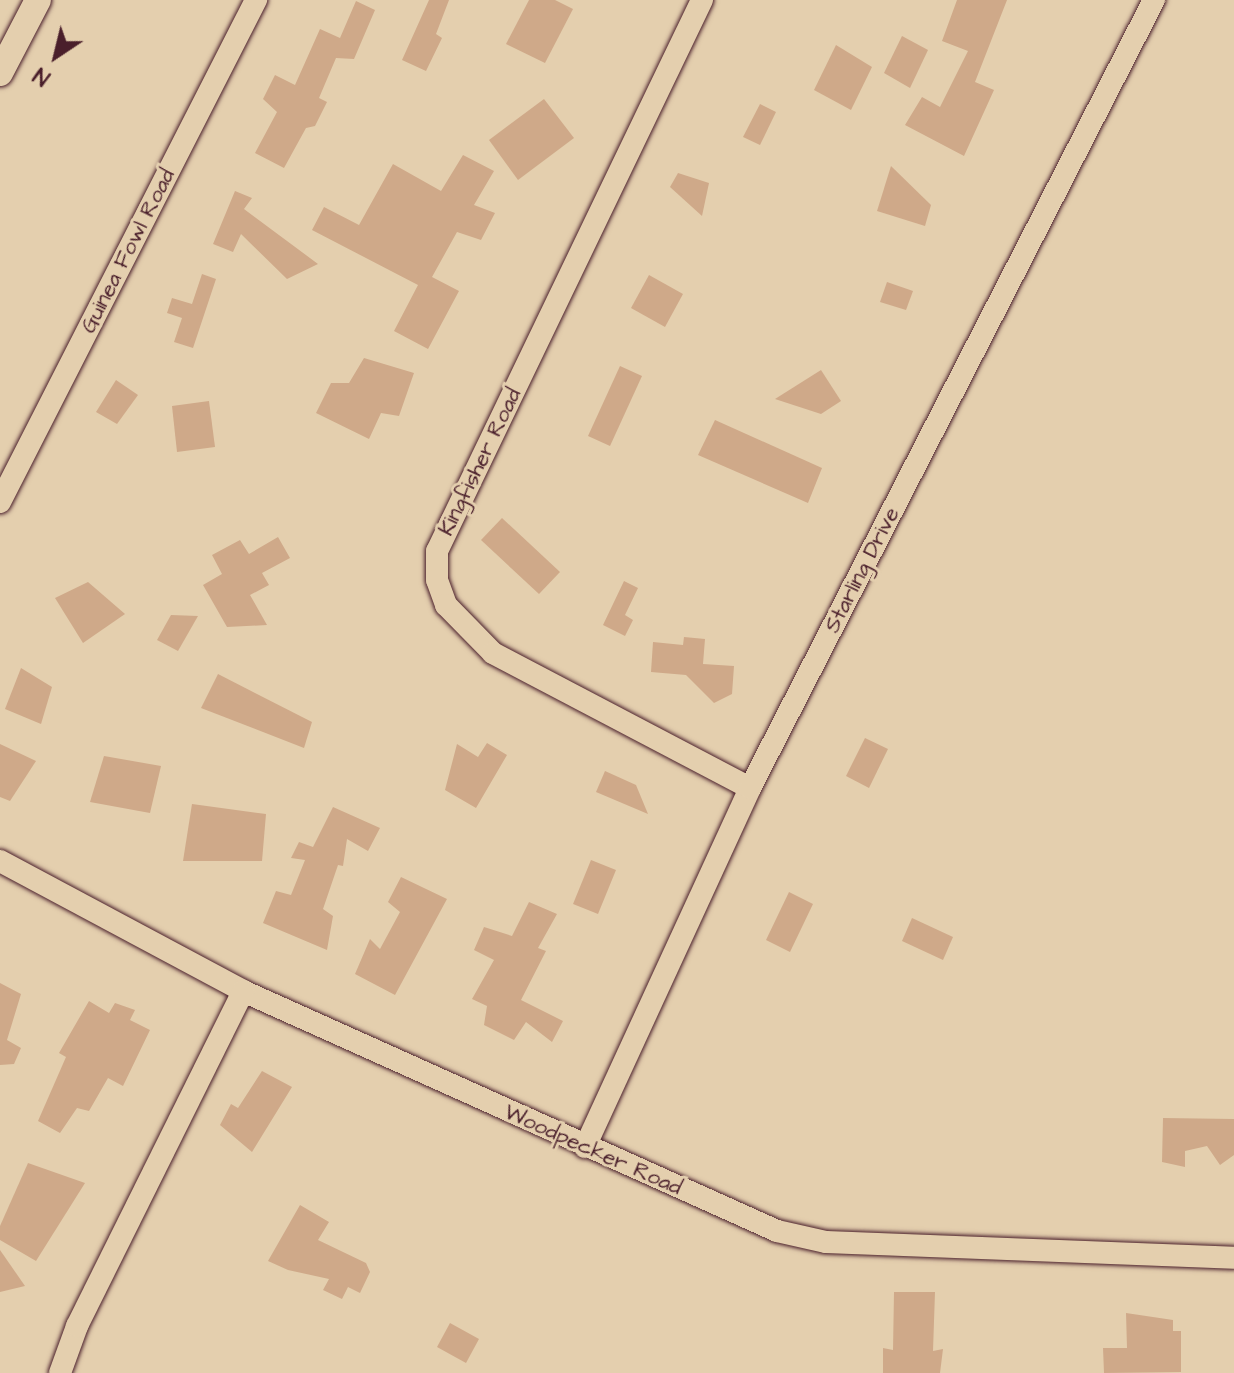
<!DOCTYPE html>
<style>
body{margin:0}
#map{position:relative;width:1234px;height:1373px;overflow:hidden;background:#e4cfae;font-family:"Architects Daughter",sans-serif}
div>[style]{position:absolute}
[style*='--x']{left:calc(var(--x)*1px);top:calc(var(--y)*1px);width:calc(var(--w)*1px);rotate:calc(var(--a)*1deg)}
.building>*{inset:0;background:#cfa989}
.roads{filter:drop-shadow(0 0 2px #4a1f2b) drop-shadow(0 0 2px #4a1f2b)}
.minor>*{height:22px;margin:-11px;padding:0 11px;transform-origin:11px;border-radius:11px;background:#e4cfae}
.tertiary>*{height:26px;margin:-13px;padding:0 13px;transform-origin:13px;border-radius:13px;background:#e4cfae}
span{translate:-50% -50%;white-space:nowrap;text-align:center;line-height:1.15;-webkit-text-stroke:6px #e4cfae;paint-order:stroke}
.street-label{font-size:22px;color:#4a1f2b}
.north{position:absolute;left:16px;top:16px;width:80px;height:80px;-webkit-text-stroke:6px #e4cfae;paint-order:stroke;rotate:215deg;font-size:22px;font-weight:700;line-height:32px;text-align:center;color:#4a1f2b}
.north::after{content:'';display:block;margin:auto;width:28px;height:36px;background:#4a1f2b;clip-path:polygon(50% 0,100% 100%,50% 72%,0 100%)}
</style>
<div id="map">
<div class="building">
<i style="clip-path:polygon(429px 0,449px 0,436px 34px,442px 38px,426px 71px,402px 60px)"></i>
<i style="clip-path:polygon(529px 0,555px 0,573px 9px,545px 63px,506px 44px)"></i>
<i style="clip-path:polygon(957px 0,1007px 0,975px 82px,994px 90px,964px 156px,905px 125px,922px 97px,940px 107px,968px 51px,942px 41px)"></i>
<i style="clip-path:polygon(356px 1px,375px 10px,354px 59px,336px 58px,319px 98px,327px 102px,315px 126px,306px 128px,284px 168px,255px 153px,277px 112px,263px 99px,275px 75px,295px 85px,320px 29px,340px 38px)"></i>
<i style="clip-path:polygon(902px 36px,928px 50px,910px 88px,884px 73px)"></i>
<i style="clip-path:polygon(836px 45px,872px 67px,851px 110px,814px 90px)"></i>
<i style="clip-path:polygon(544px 99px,574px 138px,518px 180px,489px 140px)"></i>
<i style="clip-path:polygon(760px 104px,776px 112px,760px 145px,743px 137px)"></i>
<i style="clip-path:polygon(463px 155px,494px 171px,474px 205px,495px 213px,481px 240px,457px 232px,432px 277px,459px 291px,428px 349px,394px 331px,418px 285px,312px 230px,324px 207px,359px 225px,393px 164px,441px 191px)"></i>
<i style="clip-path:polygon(891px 166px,931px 205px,925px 226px,877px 211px)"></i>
<i style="clip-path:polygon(678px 173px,709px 183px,702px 216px,670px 187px)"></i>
<i style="clip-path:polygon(235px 191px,252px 198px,244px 209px,318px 264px,287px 279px,241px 234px,233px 252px,213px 244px)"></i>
<i style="clip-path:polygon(202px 274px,216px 279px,193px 348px,174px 342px,182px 318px,167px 313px,172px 298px,192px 304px)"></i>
<i style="clip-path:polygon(649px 275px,683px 294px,665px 327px,631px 308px)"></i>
<i style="clip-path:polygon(887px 282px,913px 291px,906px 310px,880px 302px)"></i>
<i style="clip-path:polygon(364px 358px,414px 373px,399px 416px,381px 413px,369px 439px,316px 413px,331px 383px,349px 383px)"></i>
<i style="clip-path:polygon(620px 366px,642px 376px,610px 446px,588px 436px)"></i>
<i style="clip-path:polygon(821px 370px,841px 401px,821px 414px,775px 399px)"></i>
<i style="clip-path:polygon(116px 380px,138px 395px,117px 424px,96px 412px)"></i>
<i style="clip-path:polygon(209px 401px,215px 447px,177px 452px,172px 406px)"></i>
<i style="clip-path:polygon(715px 420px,822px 468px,808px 503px,698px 455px)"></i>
<i style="clip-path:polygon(502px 518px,560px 572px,539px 594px,481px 540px)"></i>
<i style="clip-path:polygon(278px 537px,290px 558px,262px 573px,269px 585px,250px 595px,267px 625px,227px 627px,203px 585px,222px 574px,212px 555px,240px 540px,249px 554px)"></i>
<i style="clip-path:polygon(624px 581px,638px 588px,625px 615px,633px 620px,625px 636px,603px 625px)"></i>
<i style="clip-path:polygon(88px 582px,125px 614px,83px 643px,55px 598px)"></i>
<i style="clip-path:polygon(171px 615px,198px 616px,178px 651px,157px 640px)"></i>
<i style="clip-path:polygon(684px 637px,705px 639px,703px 664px,734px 666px,732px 694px,714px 703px,686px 675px,651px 672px,653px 642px,683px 645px)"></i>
<i style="clip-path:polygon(21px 668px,52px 687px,41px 724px,5px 709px)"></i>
<i style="clip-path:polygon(218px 674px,312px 722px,304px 748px,201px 708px)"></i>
<i style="clip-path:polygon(865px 738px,888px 749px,869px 788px,846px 776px)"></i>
<i style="clip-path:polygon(487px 743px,507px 755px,476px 808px,445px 790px,457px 744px,478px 757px)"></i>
<i style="clip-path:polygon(0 744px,36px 761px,10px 801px,0 797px)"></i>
<i style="clip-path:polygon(104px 756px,161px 766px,150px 813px,90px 802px)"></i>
<i style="clip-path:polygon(605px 771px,636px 785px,648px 814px,596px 792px)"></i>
<i style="clip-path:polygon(192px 804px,266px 814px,262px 861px,183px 861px)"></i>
<i style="clip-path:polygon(333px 807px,380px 828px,368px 851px,347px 839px,343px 866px,338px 865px,323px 909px,333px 916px,327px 950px,263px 923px,276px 891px,291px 895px,305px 860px,291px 858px,299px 842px,313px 847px)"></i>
<i style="clip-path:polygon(591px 860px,616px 870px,598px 914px,573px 904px)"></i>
<i style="clip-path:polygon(401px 877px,447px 899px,395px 995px,355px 974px,370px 939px,380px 949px,400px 912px,388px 902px)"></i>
<i style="clip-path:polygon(789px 892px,813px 904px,790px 952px,766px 940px)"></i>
<i style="clip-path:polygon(529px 902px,557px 914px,538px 948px,546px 951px,521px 1000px,563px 1021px,552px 1042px,526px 1022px,514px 1040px,484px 1025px,487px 1006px,472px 999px,494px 960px,474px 950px,484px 927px,512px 936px)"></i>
<i style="clip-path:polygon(912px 918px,953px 937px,943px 960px,902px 941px)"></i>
<i style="clip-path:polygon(0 983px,21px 994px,7px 1040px,21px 1048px,14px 1064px,0 1065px)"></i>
<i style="clip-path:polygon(89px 1001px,109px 1013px,115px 1003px,135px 1010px,130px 1020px,150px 1030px,123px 1086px,108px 1078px,89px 1111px,77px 1108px,60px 1133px,38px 1121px,66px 1057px,59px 1053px)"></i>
<i style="clip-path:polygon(262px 1071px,292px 1087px,252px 1152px,220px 1125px,231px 1104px,238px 1108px)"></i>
<i style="clip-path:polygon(1163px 1118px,1234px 1119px,1234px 1155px,1220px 1165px,1207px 1146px,1185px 1151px,1185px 1167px,1162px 1162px)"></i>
<i style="clip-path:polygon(28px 1163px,85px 1183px,36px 1261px,0 1240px,0 1226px)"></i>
<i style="clip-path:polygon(300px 1205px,329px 1222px,318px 1240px,366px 1263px,370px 1272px,360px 1293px,348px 1287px,342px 1299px,323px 1290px,329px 1279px,288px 1270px,268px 1261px)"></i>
<i style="clip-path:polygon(0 1250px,25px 1286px,0 1292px)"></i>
<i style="clip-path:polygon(894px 1292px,935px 1292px,933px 1351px,943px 1349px,940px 1373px,883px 1373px,883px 1348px,893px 1350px)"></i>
<i style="clip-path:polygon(1126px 1313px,1173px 1320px,1173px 1331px,1181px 1331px,1181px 1372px,1104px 1373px,1103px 1348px,1127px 1348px)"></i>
<i style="clip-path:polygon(450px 1323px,479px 1339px,466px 1363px,437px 1347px)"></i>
</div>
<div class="roads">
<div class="minor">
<i style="--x:702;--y:0;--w:611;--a:115.68"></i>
<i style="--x:437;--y:551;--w:29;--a:90"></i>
<i style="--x:437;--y:580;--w:27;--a:70"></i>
<i style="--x:446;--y:605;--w:67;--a:45.6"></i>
<i style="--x:493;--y:653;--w:290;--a:27.7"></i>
<i style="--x:0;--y:502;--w:564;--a:-62.98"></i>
<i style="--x:0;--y:861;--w:276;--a:28.1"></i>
<i style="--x:243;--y:991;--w:585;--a:24.2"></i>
<i style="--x:777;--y:1231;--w:50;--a:12.7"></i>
<i style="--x:826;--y:1242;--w:408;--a:2.2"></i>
<i style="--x:585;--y:1147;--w:395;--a:-65.3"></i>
<i style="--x:750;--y:788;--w:886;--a:-62.86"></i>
<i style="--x:60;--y:1373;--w:50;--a:-70.1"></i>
<i style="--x:77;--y:1326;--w:374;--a:-63.6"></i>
</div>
<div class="tertiary">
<i style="--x:0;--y:73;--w:82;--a:-62.5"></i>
</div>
</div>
<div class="street-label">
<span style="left:128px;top:251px;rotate:-63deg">Guinea Fowl Road</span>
<span style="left:480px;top:462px;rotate:-64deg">Kingfisher Road</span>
<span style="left:862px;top:570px;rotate:-63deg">Starling Drive</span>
<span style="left:593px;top:1150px;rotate:24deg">Woodpecker Road</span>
</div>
<div class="north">N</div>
</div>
